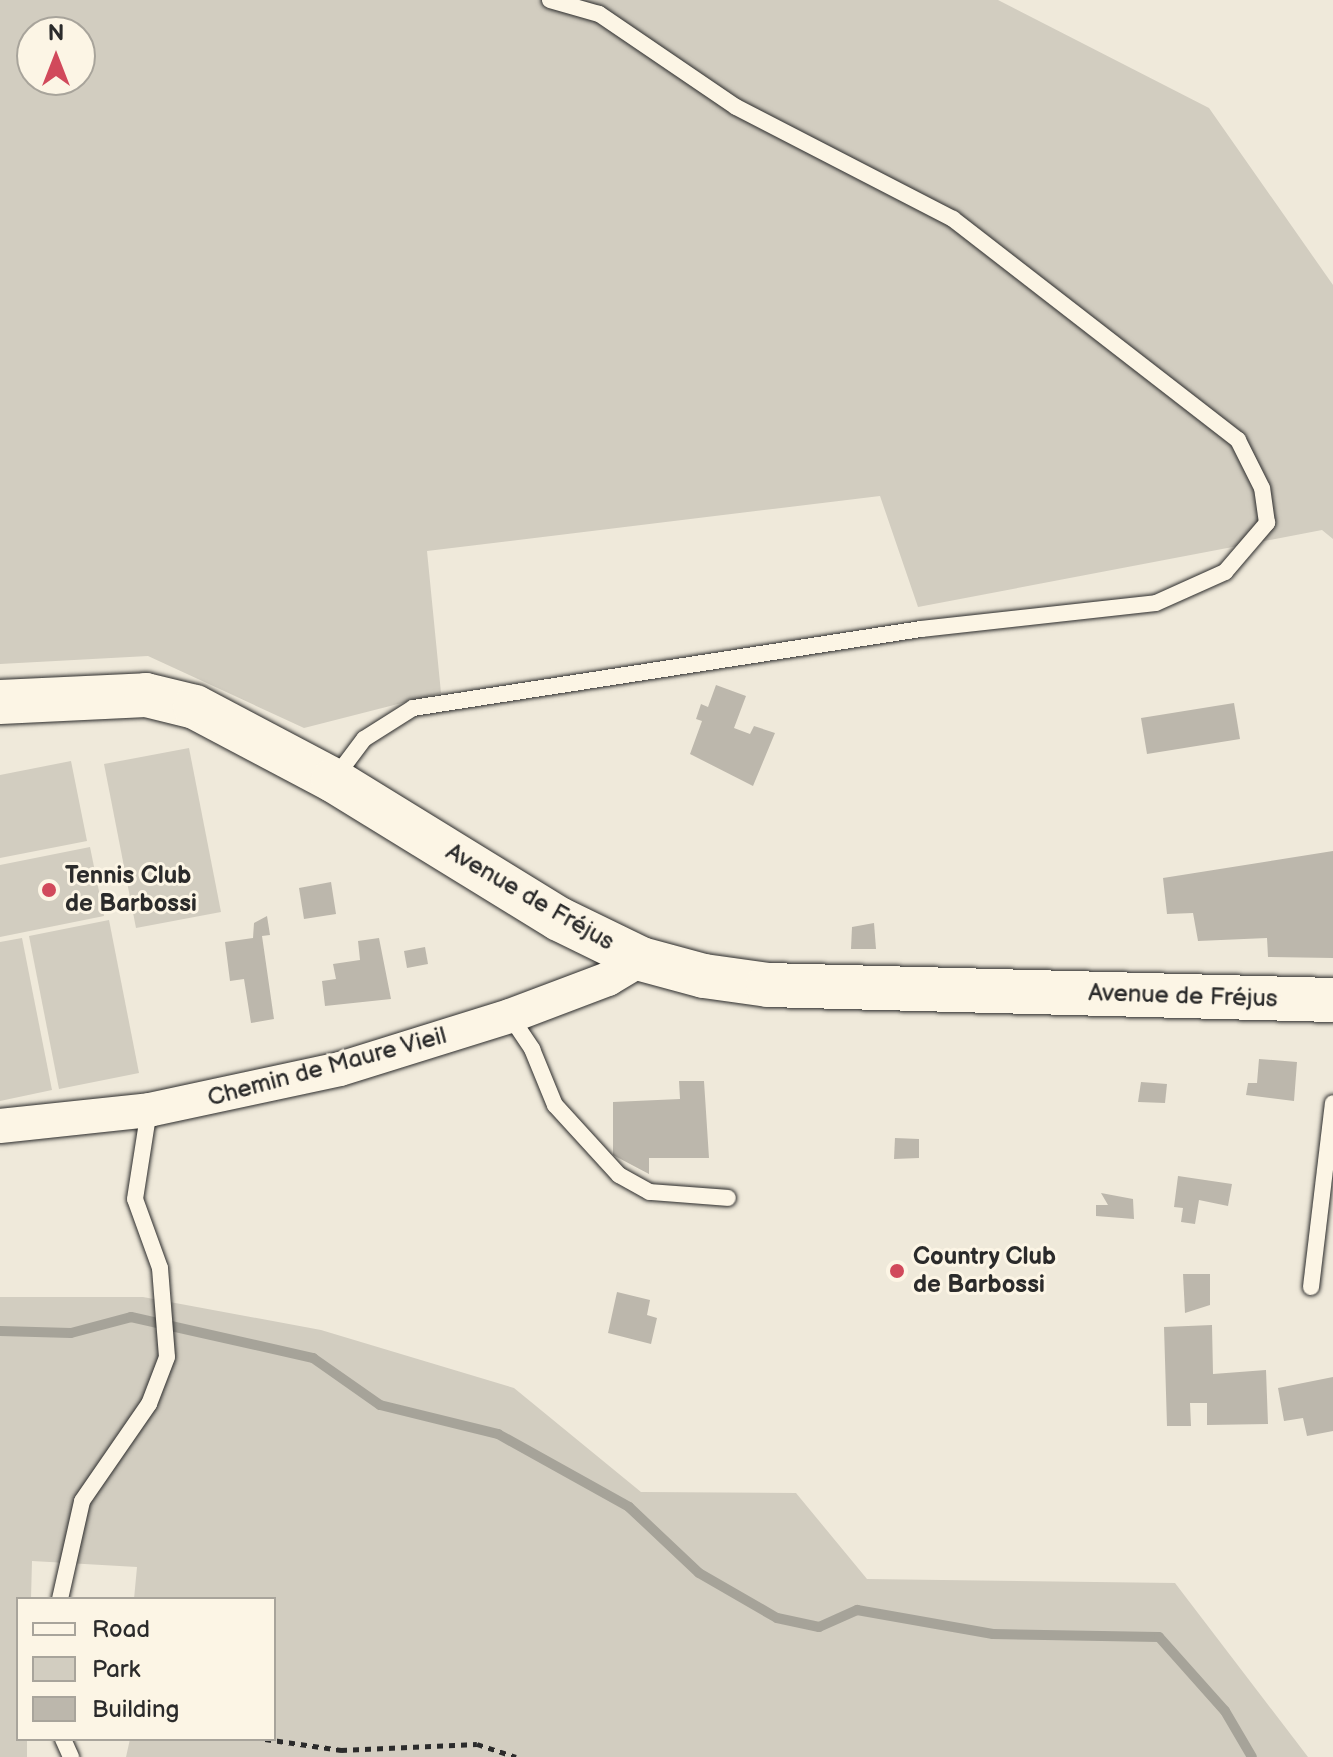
<!DOCTYPE html>
<meta charset="utf-8">
<style>
body{margin:0}
#map{position:relative;width:1333px;height:1757px;overflow:hidden;background:#efe9da;font-family:"Balsamiq Sans",sans-serif}
div>[style]{position:absolute}
[style*='--x']{left:calc(var(--x)*1px);top:calc(var(--y)*1px);width:calc(var(--w)*1px);rotate:calc(var(--a)*1deg)}
.green>*{inset:0;background:#d2cdc0}
.stream>*{height:10px;margin:-5px;padding:0 5px;transform-origin:5px;border-radius:5px;background:#a6a399}
.building>*{inset:0;background:#bcb7ac}
.path>*{height:5px;margin-top:-2.5px;transform-origin:0;background:repeating-linear-gradient(90deg,#2b2b2b 0 6px,transparent 0 12px)}
.roads{filter:drop-shadow(0 0 2px #2b2b2b) drop-shadow(0 0 2px #2b2b2b)}
.service>*{height:16px;margin:-8px;padding:0 8px;transform-origin:8px;border-radius:8px;background:#fcf5e5}
.minor>*{height:34px;margin:-17px;padding:0 17px;transform-origin:17px;border-radius:17px;background:#fcf5e5}
.primary>*{height:44px;margin:-22px;padding:0 22px;transform-origin:22px;border-radius:22px;background:#fcf5e5}
.dots>*{width:22px;height:22px;translate:-50% -50%;box-sizing:border-box;border:4px solid #fcf5e5;border-radius:50%}
span{translate:-50% -50%;white-space:nowrap;text-align:center;line-height:1.15;-webkit-text-stroke:6px #fcf5e5;paint-order:stroke}
.poi-label{font-size:24px;color:#2b2b2b;font-weight:700}
.left{translate:0 -50%;text-align:left}
.street-label{font-size:24px;color:#2b2b2b}
.legend{position:absolute;left:16px;top:1597px;width:260px;height:144px;box-sizing:border-box;background:#fcf5e5;border:2px solid #a8a49b;margin:0;padding:10px 14px;list-style:none;font-size:24px;color:#2b2b2b}
.legend li{display:flex;align-items:center;gap:16px;height:40px}
.legend b{width:40px;border:2px solid #a8a49b}
.north{position:absolute;left:16px;top:16px;width:80px;height:80px;box-sizing:border-box;background:#fcf5e5;border:2px solid #a8a49b;border-radius:50%;rotate:0deg;font-size:22px;font-weight:700;line-height:32px;text-align:center;color:#2b2b2b}
.north::after{content:'';display:block;margin:auto;width:28px;height:36px;background:#d1495b;clip-path:polygon(50% 0,100% 100%,50% 72%,0 100%)}
</style>
<div id="map">
<div class="green">
<i style="clip-path:polygon(evenodd,0 0,998px 0,1209px 108px,1333px 285px,1333px 539px,1322px 530px,918px 607px,880px 496px,427px 551px,441px 693px,304px 728px,148px 656px,0 664px,0 0,32px 32px,80px 32px,80px 80px,32px 80px,32px 32px)"></i>
<i style="clip-path:polygon(189px 748px,221px 912px,136px 928px,104px 764px)"></i>
<i style="clip-path:polygon(71px 761px,87px 841px,0 858px,0 775px)"></i>
<i style="clip-path:polygon(90px 847px,104px 916px,0 937px,0 865px)"></i>
<i style="clip-path:polygon(109px 920px,139px 1073px,59px 1089px,29px 936px)"></i>
<i style="clip-path:polygon(22px 938px,52px 1090px,0 1101px,0 942px)"></i>
<i style="clip-path:polygon(0 1297px,143px 1297px,321px 1330px,514px 1388px,641px 1492px,796px 1493px,867px 1579px,1175px 1583px,1308px 1757px,126px 1757px,130px 1739px,274px 1739px,274px 1599px,134px 1599px,137px 1567px,32px 1561px,31px 1599px,18px 1599px,18px 1739px,27px 1739px,27px 1757px,0 1757px)"></i>
</div>
<div class="stream">
<i style="--x:0;--y:1331;--w:71;--a:1.6"></i>
<i style="--x:71;--y:1333;--w:62;--a:-14.9"></i>
<i style="--x:131;--y:1317;--w:187;--a:12.7"></i>
<i style="--x:313;--y:1358;--w:82;--a:35"></i>
<i style="--x:380;--y:1405;--w:122;--a:13.8"></i>
<i style="--x:498;--y:1434;--w:150;--a:29.1"></i>
<i style="--x:629;--y:1507;--w:96;--a:43.3"></i>
<i style="--x:699;--y:1573;--w:90;--a:30"></i>
<i style="--x:777;--y:1618;--w:43;--a:12.1"></i>
<i style="--x:819;--y:1627;--w:42;--a:-24.1"></i>
<i style="--x:857;--y:1610;--w:138;--a:10"></i>
<i style="--x:993;--y:1634;--w:166;--a:1"></i>
<i style="--x:1159;--y:1637;--w:99;--a:48.3"></i>
<i style="--x:1225;--y:1711;--w:53;--a:59.6"></i>
</div>
<div class="building">
<i style="clip-path:polygon(716px 685px,746px 696px,734px 728px,750px 734px,754px 726px,775px 733px,753px 786px,690px 754px,702px 721px,696px 719px,701px 704px,708px 707px)"></i>
<i style="clip-path:polygon(1234px 703px,1240px 739px,1147px 754px,1141px 718px)"></i>
<i style="clip-path:polygon(1333px 851px,1333px 958px,1268px 957px,1267px 938px,1198px 941px,1193px 913px,1167px 914px,1163px 878px)"></i>
<i style="clip-path:polygon(331px 882px,336px 914px,304px 919px,299px 888px)"></i>
<i style="clip-path:polygon(267px 916px,270px 935px,262px 936px,274px 1019px,251px 1023px,244px 979px,230px 981px,225px 942px,253px 938px,254px 923px)"></i>
<i style="clip-path:polygon(874px 923px,876px 949px,851px 949px,852px 927px)"></i>
<i style="clip-path:polygon(379px 938px,391px 999px,325px 1006px,322px 981px,336px 979px,333px 964px,360px 960px,358px 941px)"></i>
<i style="clip-path:polygon(425px 947px,428px 964px,407px 968px,404px 951px)"></i>
<i style="clip-path:polygon(1259px 1059px,1297px 1062px,1294px 1101px,1246px 1095px,1248px 1083px,1257px 1083px)"></i>
<i style="clip-path:polygon(679px 1081px,704px 1081px,709px 1158px,649px 1158px,649px 1174px,613px 1155px,613px 1102px,680px 1099px)"></i>
<i style="clip-path:polygon(1141px 1082px,1167px 1084px,1165px 1103px,1138px 1102px)"></i>
<i style="clip-path:polygon(895px 1138px,919px 1139px,919px 1158px,894px 1159px)"></i>
<i style="clip-path:polygon(1178px 1176px,1232px 1184px,1228px 1206px,1199px 1200px,1195px 1224px,1181px 1222px,1183px 1208px,1174px 1207px)"></i>
<i style="clip-path:polygon(1101px 1193px,1133px 1199px,1134px 1219px,1096px 1216px,1096px 1205px,1108px 1205px)"></i>
<i style="clip-path:polygon(1183px 1274px,1210px 1274px,1210px 1305px,1185px 1313px)"></i>
<i style="clip-path:polygon(617px 1292px,650px 1300px,647px 1315px,657px 1318px,651px 1344px,608px 1333px)"></i>
<i style="clip-path:polygon(1212px 1325px,1213px 1374px,1266px 1370px,1268px 1424px,1207px 1425px,1207px 1403px,1190px 1403px,1191px 1426px,1167px 1426px,1164px 1327px)"></i>
<i style="clip-path:polygon(1333px 1377px,1333px 1431px,1307px 1436px,1303px 1418px,1284px 1421px,1278px 1388px)"></i>
</div>
<div class="path">
<i style="--x:265;--y:1739;--w:77;--a:8.2"></i>
<i style="--x:341;--y:1750;--w:136;--a:-2.5"></i>
<i style="--x:477;--y:1744;--w:41;--a:18.4"></i>
</div>
<div class="roads">
<div class="service">
<i style="--x:334;--y:779;--w:50;--a:-53.1"></i>
<i style="--x:364;--y:739;--w:58;--a:-32.3"></i>
<i style="--x:413;--y:708;--w:514;--a:-8.84"></i>
<i style="--x:921;--y:629;--w:236;--a:-6.3"></i>
<i style="--x:1156;--y:603;--w:76;--a:-24.2"></i>
<i style="--x:1225;--y:572;--w:65;--a:-49.4"></i>
<i style="--x:1267;--y:523;--w:35;--a:-98"></i>
<i style="--x:1262;--y:488;--w:54;--a:-116.6"></i>
<i style="--x:1238;--y:440;--w:361;--a:-142.2"></i>
<i style="--x:953;--y:219;--w:244;--a:-152.7"></i>
<i style="--x:736;--y:107;--w:166;--a:-145.8"></i>
<i style="--x:599;--y:14;--w:51;--a:-164.1"></i>
<i style="--x:510;--y:1016;--w:40;--a:56"></i>
<i style="--x:532;--y:1049;--w:61;--a:67.7"></i>
<i style="--x:555;--y:1105;--w:95;--a:47.6"></i>
<i style="--x:619;--y:1175;--w:35;--a:29"></i>
<i style="--x:650;--y:1192;--w:78;--a:4.4"></i>
<i style="--x:1311;--y:1287;--w:185;--a:-83.2"></i>
<i style="--x:60;--y:1599;--w:100;--a:-77.3"></i>
<i style="--x:82;--y:1501;--w:118;--a:-55.4"></i>
<i style="--x:149;--y:1404;--w:50;--a:-69"></i>
<i style="--x:167;--y:1357;--w:89;--a:-94.5"></i>
<i style="--x:160;--y:1268;--w:73;--a:-109.9"></i>
<i style="--x:135;--y:1199;--w:90;--a:-81.1"></i>
<i style="--x:63;--y:1739;--w:20;--a:66"></i>
</div>
<div class="minor">
<i style="--x:0;--y:1126;--w:150;--a:-6.1"></i>
<i style="--x:149;--y:1110;--w:195;--a:-12.1"></i>
<i style="--x:340;--y:1069;--w:178;--a:-17.3"></i>
<i style="--x:510;--y:1016;--w:105;--a:-20.7"></i>
<i style="--x:608;--y:979;--w:39;--a:-31"></i>
</div>
<div class="primary">
<i style="--x:0;--y:702;--w:146;--a:-2.7"></i>
<i style="--x:146;--y:695;--w:50;--a:13.8"></i>
<i style="--x:195;--y:707;--w:156;--a:27.9"></i>
<i style="--x:333;--y:780;--w:265;--a:31.6"></i>
<i style="--x:559;--y:919;--w:91;--a:26"></i>
<i style="--x:641;--y:959;--w:65;--a:15.1"></i>
<i style="--x:704;--y:976;--w:65;--a:8"></i>
<i style="--x:768;--y:985;--w:565;--a:1.52"></i>
</div>
</div>
<div class="dots">
<i style="left:49px;top:890px;background:#d1495b"></i>
<i style="left:897px;top:1271px;background:#d1495b"></i>
</div>
<div class="poi-label">
<span class="left" style="left:65px;top:890px">Tennis Club<br>de Barbossi</span>
<span class="left" style="left:913px;top:1271px">Country Club<br>de Barbossi</span>
</div>
<div class="street-label">
<span style="left:530px;top:897px;rotate:30deg">Avenue de Fréjus</span>
<span style="left:1183px;top:996px;rotate:2deg">Avenue de Fréjus</span>
<span style="left:327px;top:1067px;rotate:-15deg">Chemin de Maure Vieil</span>
</div>
<ul class="legend">
<li><b style="height:10px;background:#fcf5e5"></b>Road</li>
<li><b style="height:22px;background:#d2cdc0"></b>Park</li>
<li><b style="height:22px;background:#bcb7ac"></b>Building</li>
</ul>
<div class="north">N</div>
</div>
